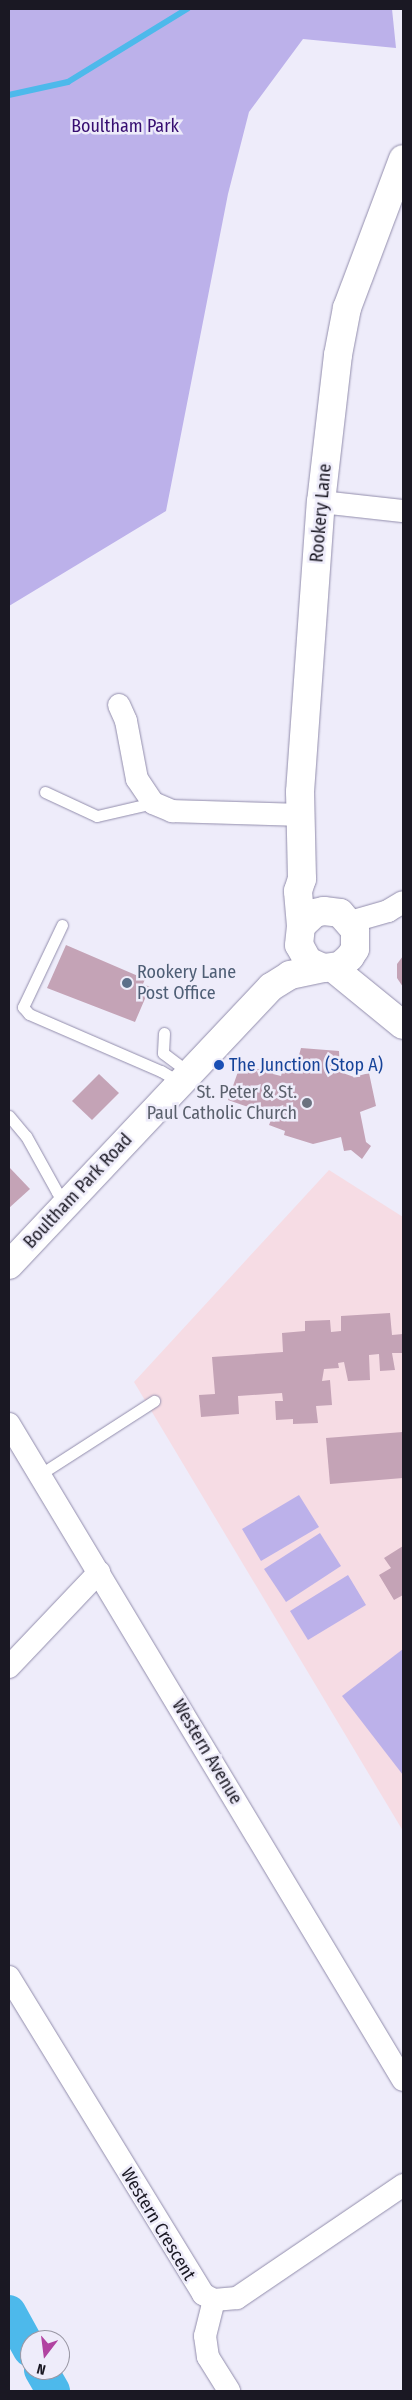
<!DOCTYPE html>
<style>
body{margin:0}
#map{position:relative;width:412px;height:2400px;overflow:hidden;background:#eeecfa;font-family:"Fira Sans Condensed",sans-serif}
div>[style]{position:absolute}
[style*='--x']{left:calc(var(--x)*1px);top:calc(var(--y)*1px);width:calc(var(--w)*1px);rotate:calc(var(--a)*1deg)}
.education>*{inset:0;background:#f6dce4}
.green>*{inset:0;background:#bcb1ea}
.stream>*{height:5.5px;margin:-2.75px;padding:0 2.75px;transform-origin:2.75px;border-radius:2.75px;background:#4db9eb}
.river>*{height:34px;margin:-17px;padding:0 17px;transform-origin:17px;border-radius:17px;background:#4db9eb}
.building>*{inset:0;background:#c4a3b6}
.roads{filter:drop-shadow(0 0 1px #928dac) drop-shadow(0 0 1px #928dac)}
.lane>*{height:11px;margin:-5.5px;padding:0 5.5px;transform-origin:5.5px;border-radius:5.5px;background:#fff}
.street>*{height:22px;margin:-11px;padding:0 11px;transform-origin:11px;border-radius:11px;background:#fff}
.secondary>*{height:28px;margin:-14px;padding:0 14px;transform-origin:14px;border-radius:14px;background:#fff}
.dots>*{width:14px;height:14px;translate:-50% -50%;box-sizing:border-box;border:2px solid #eeecfa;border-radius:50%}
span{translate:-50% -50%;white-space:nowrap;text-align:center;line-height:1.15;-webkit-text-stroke:5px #eeecfa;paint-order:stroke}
.park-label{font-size:18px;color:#370e71}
.street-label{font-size:18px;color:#1a1823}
.service-label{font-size:18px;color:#4e5e75}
.left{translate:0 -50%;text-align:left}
.transit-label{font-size:18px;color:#164399}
.worship-label{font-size:18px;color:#5b616d}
.right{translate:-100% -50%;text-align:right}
.frame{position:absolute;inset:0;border:10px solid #1a1823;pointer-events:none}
.north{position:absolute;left:20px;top:2330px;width:50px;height:50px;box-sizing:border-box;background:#eeecfa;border:1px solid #9997a4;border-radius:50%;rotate:195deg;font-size:14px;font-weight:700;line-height:20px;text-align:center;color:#1a1823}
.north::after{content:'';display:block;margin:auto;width:18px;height:22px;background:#b143a1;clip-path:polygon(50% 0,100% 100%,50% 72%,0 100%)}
</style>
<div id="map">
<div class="education">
<i style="clip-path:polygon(329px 1170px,403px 1217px,403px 1831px,134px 1382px)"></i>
</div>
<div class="green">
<i style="clip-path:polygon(9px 9px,392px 9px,396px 48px,303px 39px,249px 112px,228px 194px,166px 511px,9px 606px)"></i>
<i style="clip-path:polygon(299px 1495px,319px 1527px,261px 1561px,242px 1529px)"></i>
<i style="clip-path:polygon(320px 1533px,341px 1566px,286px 1602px,264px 1569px)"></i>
<i style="clip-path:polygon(348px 1575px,366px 1605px,308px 1640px,290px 1611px)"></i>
<i style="clip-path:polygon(403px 1649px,403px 1775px,342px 1696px)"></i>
</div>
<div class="stream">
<i style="--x:9;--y:95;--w:60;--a:-12.4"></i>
<i style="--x:68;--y:82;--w:140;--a:-31.5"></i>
</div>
<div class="river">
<i style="--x:9;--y:2312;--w:43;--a:61.1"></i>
<i style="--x:41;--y:2370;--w:24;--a:60"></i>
</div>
<div class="building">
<i style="clip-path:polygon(66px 945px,145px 979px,143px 984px,150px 987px,135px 1022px,47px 988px)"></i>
<i style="clip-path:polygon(403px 956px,403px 987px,397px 978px,397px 964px)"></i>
<i style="clip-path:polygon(301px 1048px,339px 1051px,340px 1072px,354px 1077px,369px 1073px,376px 1106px,360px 1112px,366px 1142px,371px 1146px,362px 1159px,351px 1150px,344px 1151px,341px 1137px,313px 1144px,284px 1135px,285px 1131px,269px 1125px,271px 1120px,258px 1116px,260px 1111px,228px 1100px,240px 1066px,263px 1070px,265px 1063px,276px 1066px,273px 1074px,281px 1076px,282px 1072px,295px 1070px)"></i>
<i style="clip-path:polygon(99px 1074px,119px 1093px,92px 1120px,72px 1101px)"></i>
<i style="clip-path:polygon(9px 1167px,30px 1189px,9px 1208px)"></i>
<i style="clip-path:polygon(390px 1313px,392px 1335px,403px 1334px,403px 1353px,392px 1353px,395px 1370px,380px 1371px,379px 1354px,369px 1355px,370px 1380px,348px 1381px,344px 1362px,338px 1363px,339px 1368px,324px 1369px,322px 1381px,330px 1380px,332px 1405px,316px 1406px,318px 1423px,293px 1424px,293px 1419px,276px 1420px,275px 1401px,283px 1401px,282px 1393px,238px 1396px,239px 1414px,201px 1417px,199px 1395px,215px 1394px,212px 1357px,283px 1352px,282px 1333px,305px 1331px,305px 1321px,330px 1320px,331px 1332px,341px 1331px,341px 1316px)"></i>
<i style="clip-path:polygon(403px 1432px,403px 1478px,330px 1484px,326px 1438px)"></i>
<i style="clip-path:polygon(403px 1546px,403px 1595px,394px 1600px,379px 1575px,391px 1568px,384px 1558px)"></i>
</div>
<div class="roads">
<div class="lane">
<i style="--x:45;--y:792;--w:57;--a:24.8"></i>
<i style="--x:97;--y:816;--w:57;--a:-13.1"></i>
<i style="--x:62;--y:925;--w:91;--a:115.4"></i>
<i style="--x:23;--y:1007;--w:9;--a:49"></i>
<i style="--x:29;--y:1014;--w:144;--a:23.4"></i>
<i style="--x:161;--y:1071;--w:21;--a:31"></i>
<i style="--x:164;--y:1033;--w:20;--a:93"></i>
<i style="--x:163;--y:1053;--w:31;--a:37"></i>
<i style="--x:9;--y:1116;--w:26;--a:50"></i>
<i style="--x:26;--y:1136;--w:64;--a:61"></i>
<i style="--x:57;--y:1192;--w:15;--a:48"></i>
<i style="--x:39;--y:1475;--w:137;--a:-32.8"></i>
</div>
<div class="street">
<i style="--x:321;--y:502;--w:82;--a:6.3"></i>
<i style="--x:119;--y:705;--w:17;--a:66"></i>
<i style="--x:126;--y:721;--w:59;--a:79.3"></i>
<i style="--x:137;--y:779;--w:29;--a:56"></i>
<i style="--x:153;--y:803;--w:21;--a:23"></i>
<i style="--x:172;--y:811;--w:128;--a:1.8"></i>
<i style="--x:350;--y:922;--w:40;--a:-16"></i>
<i style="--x:388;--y:911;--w:17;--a:-31"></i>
<i style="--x:9;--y:1424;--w:765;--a:59.01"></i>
<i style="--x:9;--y:1667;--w:131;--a:-46.5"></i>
<i style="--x:9;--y:1977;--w:372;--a:58.5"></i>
<i style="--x:203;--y:2294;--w:13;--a:29"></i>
<i style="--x:214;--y:2300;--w:23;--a:-5"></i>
<i style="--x:237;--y:2298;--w:201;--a:-34.2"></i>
<i style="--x:214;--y:2300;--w:37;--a:104"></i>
<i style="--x:205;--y:2336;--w:21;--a:82"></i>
<i style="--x:208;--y:2357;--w:40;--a:58"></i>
</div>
<div class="secondary">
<i style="--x:301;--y:926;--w:19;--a:-43"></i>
<i style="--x:315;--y:913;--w:9;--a:-13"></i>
<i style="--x:324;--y:911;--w:16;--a:7"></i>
<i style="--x:340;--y:913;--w:23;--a:49"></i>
<i style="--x:355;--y:930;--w:19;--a:90"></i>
<i style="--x:355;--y:949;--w:9;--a:122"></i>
<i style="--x:350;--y:957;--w:13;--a:138"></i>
<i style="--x:340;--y:966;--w:17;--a:173"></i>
<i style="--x:323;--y:968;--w:17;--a:-155"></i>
<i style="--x:308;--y:961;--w:18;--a:-119"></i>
<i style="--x:299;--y:945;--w:19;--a:-84"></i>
<i style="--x:301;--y:926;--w:35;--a:-95"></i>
<i style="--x:298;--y:891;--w:13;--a:-72"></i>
<i style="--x:302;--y:879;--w:87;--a:-91.3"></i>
<i style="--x:300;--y:792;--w:291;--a:-85.9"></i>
<i style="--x:321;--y:502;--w:148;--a:-83.4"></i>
<i style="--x:338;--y:355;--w:48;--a:-79.2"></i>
<i style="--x:347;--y:308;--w:159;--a:-69.4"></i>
<i style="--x:333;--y:968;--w:90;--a:39.2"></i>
<i style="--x:9;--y:1265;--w:382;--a:-46.7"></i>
<i style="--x:271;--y:987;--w:22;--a:-32"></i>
<i style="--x:290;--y:975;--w:34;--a:-12"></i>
</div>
</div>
<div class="dots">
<i style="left:127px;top:983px;background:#5c6f8a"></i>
<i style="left:219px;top:1065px;background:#1a4fb4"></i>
<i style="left:307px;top:1103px;background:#6b7280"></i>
</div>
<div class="park-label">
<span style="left:125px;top:126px">Boultham Park</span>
</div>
<div class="street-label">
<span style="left:321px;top:513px;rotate:-85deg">Rookery Lane</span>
<span style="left:78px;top:1191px;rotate:-47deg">Boultham Park Road</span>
<span style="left:207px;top:1752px;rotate:59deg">Western Avenue</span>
<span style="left:158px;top:2224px;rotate:59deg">Western Crescent</span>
</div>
<div class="service-label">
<span class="left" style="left:137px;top:983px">Rookery Lane<br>Post Office</span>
</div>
<div class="transit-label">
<span class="left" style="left:229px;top:1065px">The Junction (Stop A)</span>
</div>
<div class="worship-label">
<span class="right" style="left:297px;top:1103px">St. Peter &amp; St.<br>Paul Catholic Church</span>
</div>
<div class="frame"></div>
<div class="north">N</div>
</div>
